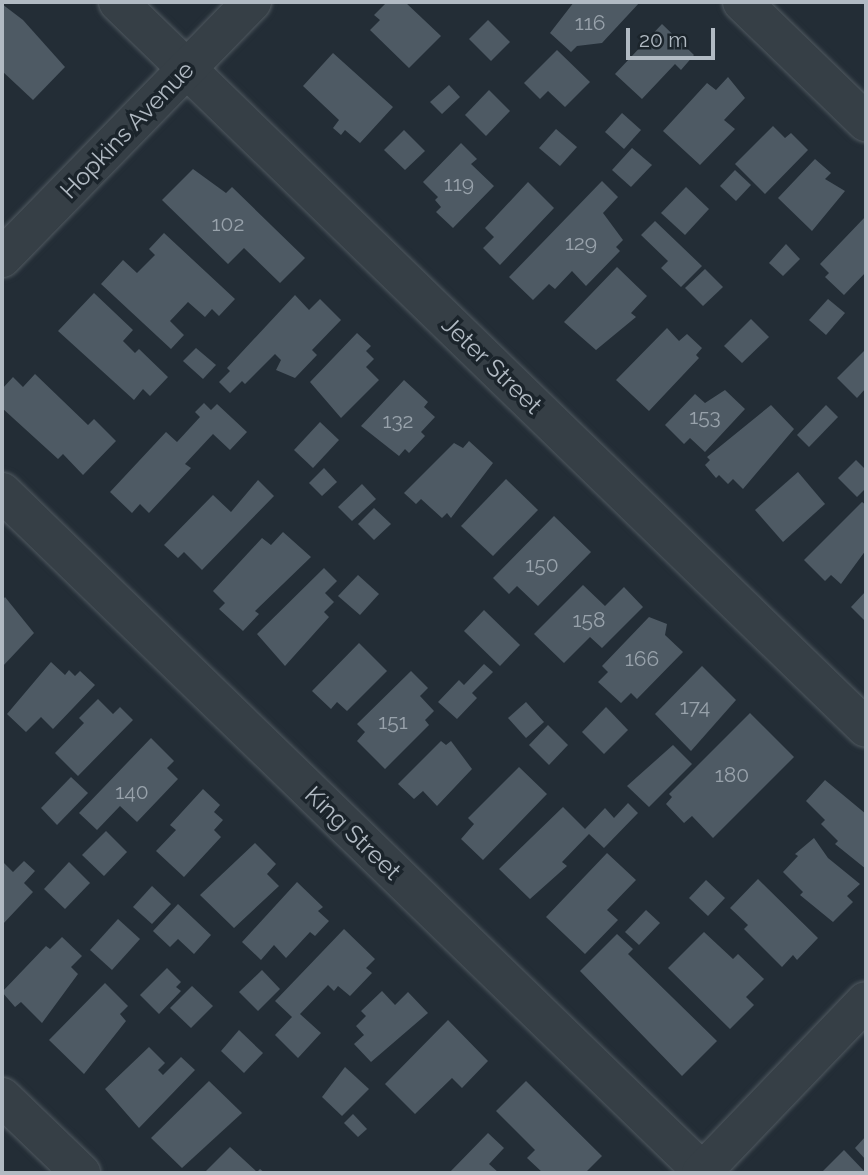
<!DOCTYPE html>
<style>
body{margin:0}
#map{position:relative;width:868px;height:1175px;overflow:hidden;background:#232d36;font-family:Raleway,sans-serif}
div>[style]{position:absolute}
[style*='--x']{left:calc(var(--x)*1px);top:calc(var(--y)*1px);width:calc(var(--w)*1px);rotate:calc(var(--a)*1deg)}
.building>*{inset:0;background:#4e5a64}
.roads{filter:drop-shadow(0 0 2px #515a61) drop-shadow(0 0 2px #515a61)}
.minor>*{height:38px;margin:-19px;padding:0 19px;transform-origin:19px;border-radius:19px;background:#363f46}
span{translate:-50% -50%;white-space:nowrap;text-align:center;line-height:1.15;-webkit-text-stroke:7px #1b242b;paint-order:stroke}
.number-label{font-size:21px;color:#98a2ab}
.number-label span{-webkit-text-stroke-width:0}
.street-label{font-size:24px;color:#b1bac3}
.frame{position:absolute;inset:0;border:4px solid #b1bac3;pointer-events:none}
.scale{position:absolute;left:626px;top:28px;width:89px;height:32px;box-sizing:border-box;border:4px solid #b1bac3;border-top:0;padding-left:9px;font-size:21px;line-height:24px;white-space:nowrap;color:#b1bac3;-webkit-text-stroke:5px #1b242b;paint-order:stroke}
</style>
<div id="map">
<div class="building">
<i style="clip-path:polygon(387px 2px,405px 2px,441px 36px,409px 68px,370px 30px,380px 20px,374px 15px)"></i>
<i style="clip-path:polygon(574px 2px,640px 2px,602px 43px,577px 46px,571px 52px,550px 33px)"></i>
<i style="clip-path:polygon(2px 4px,23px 20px,65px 67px,33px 100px,2px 71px)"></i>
<i style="clip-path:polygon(488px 20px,510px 42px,491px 61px,469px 39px)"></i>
<i style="clip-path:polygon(662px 24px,694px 55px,681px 70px,675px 64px,642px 99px,615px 74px)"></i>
<i style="clip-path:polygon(557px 50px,590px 82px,565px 107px,548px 91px,540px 99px,524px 83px)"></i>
<i style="clip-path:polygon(333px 53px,393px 107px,360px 143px,345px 130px,341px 135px,333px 128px,339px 120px,303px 86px)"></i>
<i style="clip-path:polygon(728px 77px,745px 98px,724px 120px,735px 129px,700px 165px,663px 131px,707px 83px,716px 90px)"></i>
<i style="clip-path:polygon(449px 85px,460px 97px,442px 114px,430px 102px)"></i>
<i style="clip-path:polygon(489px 90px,510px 111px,486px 136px,465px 115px)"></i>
<i style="clip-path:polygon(622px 113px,641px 130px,624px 149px,605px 132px)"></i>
<i style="clip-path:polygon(773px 126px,785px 138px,791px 133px,808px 150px,765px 194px,735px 164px)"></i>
<i style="clip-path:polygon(556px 129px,577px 147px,560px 166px,539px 148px)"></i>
<i style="clip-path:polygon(404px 130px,425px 151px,405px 170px,384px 150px)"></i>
<i style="clip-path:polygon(461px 143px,477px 159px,471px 164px,494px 186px,453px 228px,436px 212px,441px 207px,435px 200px,438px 197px,423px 182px)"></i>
<i style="clip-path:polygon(632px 148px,652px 165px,631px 187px,612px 170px)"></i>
<i style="clip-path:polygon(815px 159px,831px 173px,825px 179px,845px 191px,812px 231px,778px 198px)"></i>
<i style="clip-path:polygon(193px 169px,226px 193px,232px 187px,305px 258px,280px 283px,244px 248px,228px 264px,162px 200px)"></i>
<i style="clip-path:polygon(735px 170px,751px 185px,736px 201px,720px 186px)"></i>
<i style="clip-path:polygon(602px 181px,618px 197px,603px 213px,623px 240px,616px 247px,620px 251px,586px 286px,572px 271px,555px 289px,549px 284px,533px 300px,509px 277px)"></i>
<i style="clip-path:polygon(528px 182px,554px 208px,500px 265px,483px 248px,494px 237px,485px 228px)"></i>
<i style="clip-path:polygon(686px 187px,709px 209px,685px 235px,661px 213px)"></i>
<i style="clip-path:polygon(866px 216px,866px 272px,844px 295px,825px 277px,829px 273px,820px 264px)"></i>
<i style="clip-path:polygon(655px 221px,702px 266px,681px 287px,661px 268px,668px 261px,641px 235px)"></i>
<i style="clip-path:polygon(164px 233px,235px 299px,219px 316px,212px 309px,205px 317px,188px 302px,170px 321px,184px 335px,171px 349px,101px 284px,123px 260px,137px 273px,155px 255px,149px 249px)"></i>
<i style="clip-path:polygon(786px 244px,800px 259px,783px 276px,769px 263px)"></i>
<i style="clip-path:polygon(617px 267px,647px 296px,631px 313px,636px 317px,596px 350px,564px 322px)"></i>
<i style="clip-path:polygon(705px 269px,723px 287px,703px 306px,685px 288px)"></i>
<i style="clip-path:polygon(94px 293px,133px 330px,123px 341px,135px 353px,139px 349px,168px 377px,150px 396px,143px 389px,134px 400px,58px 331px)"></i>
<i style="clip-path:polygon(295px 295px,309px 310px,320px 299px,341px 320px,312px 350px,317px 355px,295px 378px,276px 370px,281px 360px,275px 354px,245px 384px,242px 381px,230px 393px,219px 382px,230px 371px,227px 368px)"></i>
<i style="clip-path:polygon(828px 299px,845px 313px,826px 335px,809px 320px)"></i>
<i style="clip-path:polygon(751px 319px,769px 337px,742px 363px,724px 346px)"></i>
<i style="clip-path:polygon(667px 328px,679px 341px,687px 334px,702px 348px,696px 355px,699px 358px,649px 411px,616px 380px)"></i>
<i style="clip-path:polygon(357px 333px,371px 346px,366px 351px,374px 359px,366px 367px,379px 380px,341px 418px,310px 382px)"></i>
<i style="clip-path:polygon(196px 348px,216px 365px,203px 379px,183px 361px)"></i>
<i style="clip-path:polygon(866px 349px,866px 388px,857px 398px,837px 378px)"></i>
<i style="clip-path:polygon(35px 374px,88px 425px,94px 419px,116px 441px,83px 475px,63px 454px,58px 459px,2px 408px,2px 389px,13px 377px,23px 387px)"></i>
<i style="clip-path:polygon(404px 380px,428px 402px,424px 407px,435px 417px,421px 432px,425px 436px,409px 453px,405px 449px,399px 456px,361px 426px)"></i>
<i style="clip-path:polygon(725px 390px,745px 409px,705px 452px,690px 438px,684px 444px,665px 425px,695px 394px,705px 403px)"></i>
<i style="clip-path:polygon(204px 403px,211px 410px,217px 404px,247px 432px,230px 450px,213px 434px,185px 464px,191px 468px,149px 513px,140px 504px,132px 513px,110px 492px,166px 432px,177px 442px,200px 417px,195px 412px)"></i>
<i style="clip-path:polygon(771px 405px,794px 429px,743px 489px,733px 479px,728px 484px,719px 475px,716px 478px,705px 465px,710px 460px,707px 457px)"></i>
<i style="clip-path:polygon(826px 405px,838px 417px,809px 447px,797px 435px)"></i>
<i style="clip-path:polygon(320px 422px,339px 440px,313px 468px,294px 450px)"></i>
<i style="clip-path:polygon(469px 441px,493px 463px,451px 518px,447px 513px,442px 518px,421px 499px,416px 504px,404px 493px,454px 443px,463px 448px)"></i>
<i style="clip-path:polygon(856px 460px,866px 470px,866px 488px,857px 497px,838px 478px)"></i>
<i style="clip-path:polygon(324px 468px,337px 482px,322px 496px,309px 483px)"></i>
<i style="clip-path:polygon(798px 472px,825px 504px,783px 542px,755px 510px)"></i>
<i style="clip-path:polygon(506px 479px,538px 510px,493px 556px,461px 526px)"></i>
<i style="clip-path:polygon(258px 480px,274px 496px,202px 570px,184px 552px,178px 558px,164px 545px,213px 495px,231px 512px)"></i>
<i style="clip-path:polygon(362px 484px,376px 499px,352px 521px,338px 507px)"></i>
<i style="clip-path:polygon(862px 502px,866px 505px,866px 550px,841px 584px,831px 575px,825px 581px,804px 560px)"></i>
<i style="clip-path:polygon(374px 508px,391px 524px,374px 540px,358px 524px)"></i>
<i style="clip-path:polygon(554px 516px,591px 552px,538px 606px,517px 586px,509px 594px,493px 578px)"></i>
<i style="clip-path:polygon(283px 532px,311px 557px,255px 611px,259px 614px,243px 631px,219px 609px,225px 603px,213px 591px,262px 538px,271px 545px)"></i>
<i style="clip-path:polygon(324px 568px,337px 581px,325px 593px,334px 602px,324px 612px,329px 617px,285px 666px,257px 634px)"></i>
<i style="clip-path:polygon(358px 575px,379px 594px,360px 615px,338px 596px)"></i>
<i style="clip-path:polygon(583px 585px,605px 606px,624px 587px,643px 607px,602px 648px,590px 637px,564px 663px,534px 634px)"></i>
<i style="clip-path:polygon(866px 591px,866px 622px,851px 607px)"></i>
<i style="clip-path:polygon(5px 597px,34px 633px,2px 667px,2px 601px)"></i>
<i style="clip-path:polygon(484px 610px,520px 645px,500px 666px,464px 631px)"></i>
<i style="clip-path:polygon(649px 617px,667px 624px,665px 635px,683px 652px,637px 699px,631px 693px,621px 703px,598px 682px,608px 672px,602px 666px)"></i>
<i style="clip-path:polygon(359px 643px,387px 671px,347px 711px,337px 702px,331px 709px,312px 691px)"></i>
<i style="clip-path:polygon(51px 662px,65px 675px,69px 670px,75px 676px,80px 671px,95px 685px,53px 729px,41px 717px,26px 732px,7px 714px)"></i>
<i style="clip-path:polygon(484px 664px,493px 672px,472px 693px,477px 698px,457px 719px,438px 702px,459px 680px,464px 685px)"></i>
<i style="clip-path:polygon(702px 666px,736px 700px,691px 751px,655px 714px)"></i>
<i style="clip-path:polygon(411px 671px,428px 688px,420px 696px,434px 711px,425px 720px,429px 725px,385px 769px,357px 741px,365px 732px,357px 724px)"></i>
<i style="clip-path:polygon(98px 699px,113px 714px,120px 707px,133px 720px,78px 776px,55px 753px,84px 723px,79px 718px)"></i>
<i style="clip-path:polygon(526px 702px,544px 722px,526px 738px,508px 718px)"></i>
<i style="clip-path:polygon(606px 707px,628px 730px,604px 754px,582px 732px)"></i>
<i style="clip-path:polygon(750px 713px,794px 757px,713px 838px,692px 816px,684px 823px,666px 804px,672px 797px,669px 794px)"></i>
<i style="clip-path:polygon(548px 725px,568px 745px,549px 765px,529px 745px)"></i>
<i style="clip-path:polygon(151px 738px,174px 761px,167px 768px,178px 779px,137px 822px,120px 806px,97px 830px,79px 813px)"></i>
<i style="clip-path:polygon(441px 741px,446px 745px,451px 741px,472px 769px,437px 806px,423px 791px,414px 799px,398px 784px)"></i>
<i style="clip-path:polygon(673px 745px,692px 764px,649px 807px,627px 786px)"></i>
<i style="clip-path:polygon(519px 767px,547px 794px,483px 860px,461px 839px,474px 824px,468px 818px)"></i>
<i style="clip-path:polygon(71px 777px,88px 793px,57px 825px,41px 808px)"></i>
<i style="clip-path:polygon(825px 780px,866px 814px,866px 869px,835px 844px,838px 841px,821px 824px,825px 820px,806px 801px)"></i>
<i style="clip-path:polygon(203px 789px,220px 805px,214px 812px,223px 820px,214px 830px,221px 837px,184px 877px,156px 851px,176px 830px,170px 825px)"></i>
<i style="clip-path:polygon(628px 803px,638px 813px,604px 848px,589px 834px,562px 862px,567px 866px,530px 899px,499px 869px,563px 807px,585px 829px,605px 808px,614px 818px)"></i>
<i style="clip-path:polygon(106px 831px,127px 852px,104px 876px,82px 855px)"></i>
<i style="clip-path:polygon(814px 838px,828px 858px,860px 884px,847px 896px,853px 902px,833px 922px,800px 895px,803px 892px,783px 872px,798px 856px,795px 854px)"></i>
<i style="clip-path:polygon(255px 843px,276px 864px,267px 874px,279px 886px,234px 928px,200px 895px)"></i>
<i style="clip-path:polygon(607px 853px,636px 880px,607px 910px,618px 920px,585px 954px,546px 917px)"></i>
<i style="clip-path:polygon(2px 861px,13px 872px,24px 861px,35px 871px,24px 883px,33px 892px,2px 925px)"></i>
<i style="clip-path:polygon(69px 862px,90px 883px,65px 909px,44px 889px)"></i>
<i style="clip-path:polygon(758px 879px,818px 938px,797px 960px,793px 955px,782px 967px,744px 929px,748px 925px,730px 908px)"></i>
<i style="clip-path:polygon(706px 880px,725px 898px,708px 916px,689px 898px)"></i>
<i style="clip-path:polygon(297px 882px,323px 907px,318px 911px,329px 921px,315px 936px,310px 932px,286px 958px,274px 945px,261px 960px,242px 942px)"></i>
<i style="clip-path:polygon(152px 886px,171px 904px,152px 924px,133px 907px)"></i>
<i style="clip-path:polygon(178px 904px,211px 935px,194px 954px,178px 939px,170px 947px,153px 931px)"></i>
<i style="clip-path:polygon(646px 910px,660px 923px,639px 945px,625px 932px)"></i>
<i style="clip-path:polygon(118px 919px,140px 939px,112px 970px,90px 950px)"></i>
<i style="clip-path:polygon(344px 929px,375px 959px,366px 968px,372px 973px,350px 996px,338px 986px,334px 991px,328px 985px,300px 1014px,321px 1033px,298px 1058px,275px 1035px,292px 1017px,275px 1001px)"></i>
<i style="clip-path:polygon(704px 932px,733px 959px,738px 954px,764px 979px,746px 997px,754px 1005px,730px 1029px,668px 968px)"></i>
<i style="clip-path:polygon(617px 934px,633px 949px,628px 954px,717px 1041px,682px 1076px,580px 971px)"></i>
<i style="clip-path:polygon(62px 937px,82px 956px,71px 967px,78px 974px,42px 1023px,21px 1002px,15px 1007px,2px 992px,46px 946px,50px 949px)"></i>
<i style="clip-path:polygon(167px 968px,181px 982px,176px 987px,181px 991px,159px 1014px,140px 995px)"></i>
<i style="clip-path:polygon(262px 970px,280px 989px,258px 1011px,239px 992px)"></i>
<i style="clip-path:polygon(105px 983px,128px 1006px,120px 1014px,126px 1021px,84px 1074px,49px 1040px)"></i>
<i style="clip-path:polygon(192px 986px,213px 1006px,191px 1028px,170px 1008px)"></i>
<i style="clip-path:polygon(382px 991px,395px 1005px,408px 992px,428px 1013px,371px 1062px,354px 1044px,364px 1035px,356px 1026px,366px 1016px,361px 1011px)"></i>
<i style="clip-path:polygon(448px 1020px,488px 1061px,462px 1088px,452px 1078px,415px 1114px,385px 1084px)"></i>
<i style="clip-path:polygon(239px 1030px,263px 1053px,244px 1073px,221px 1051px)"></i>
<i style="clip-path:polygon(149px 1047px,165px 1063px,158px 1070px,163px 1075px,181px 1057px,195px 1070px,139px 1128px,105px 1089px)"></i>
<i style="clip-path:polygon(345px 1067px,369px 1089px,342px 1116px,322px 1097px)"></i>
<i style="clip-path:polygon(209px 1081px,242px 1113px,182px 1168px,151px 1138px)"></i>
<i style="clip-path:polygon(526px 1081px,602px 1156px,585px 1173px,543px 1173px,527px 1158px,535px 1150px,496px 1111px)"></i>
<i style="clip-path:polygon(353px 1114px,367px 1129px,358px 1137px,344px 1123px)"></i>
<i style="clip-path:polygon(488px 1133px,504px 1148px,489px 1164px,499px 1173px,449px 1173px)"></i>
<i style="clip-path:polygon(866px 1136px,866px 1160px,855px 1148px)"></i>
<i style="clip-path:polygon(230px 1147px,257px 1172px,260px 1169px,265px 1173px,204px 1173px)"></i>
<i style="clip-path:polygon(844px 1150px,866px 1173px,821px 1173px)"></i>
</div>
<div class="roads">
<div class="minor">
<i style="--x:118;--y:2;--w:1042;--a:44.14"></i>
<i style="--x:742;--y:2;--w:173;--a:44.1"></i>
<i style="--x:2;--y:258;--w:358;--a:-45.7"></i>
<i style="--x:2;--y:492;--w:978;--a:44.13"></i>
<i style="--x:2;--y:1097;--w:110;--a:43.9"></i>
<i style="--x:701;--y:1173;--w:238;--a:-46.2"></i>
</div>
</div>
<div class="number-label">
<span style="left:590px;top:23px">116</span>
<span style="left:459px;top:184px">119</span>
<span style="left:228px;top:224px">102</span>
<span style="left:581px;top:243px">129</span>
<span style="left:705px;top:417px">153</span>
<span style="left:398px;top:421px">132</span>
<span style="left:542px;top:565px">150</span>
<span style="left:589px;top:620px">158</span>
<span style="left:642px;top:659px">166</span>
<span style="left:695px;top:707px">174</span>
<span style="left:393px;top:722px">151</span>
<span style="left:732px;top:775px">180</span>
<span style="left:132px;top:792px">140</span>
</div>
<div class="street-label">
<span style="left:127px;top:130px;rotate:-46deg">Hopkins Avenue</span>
<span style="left:492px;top:365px;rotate:44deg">Jeter Street</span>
<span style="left:353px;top:833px;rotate:44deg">King Street</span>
</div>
<div class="frame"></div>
<div class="scale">20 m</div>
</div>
